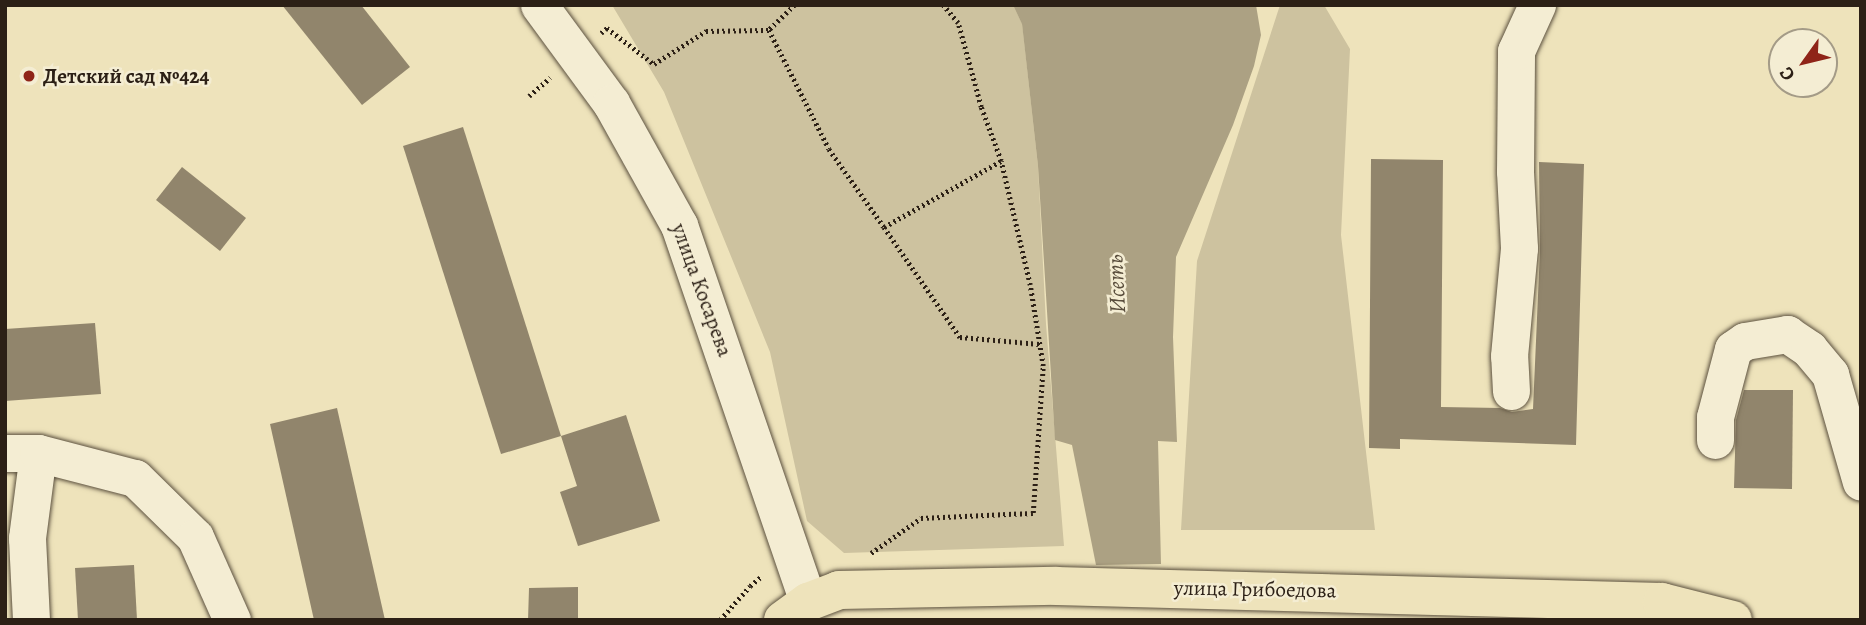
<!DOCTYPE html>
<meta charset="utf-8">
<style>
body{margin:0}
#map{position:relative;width:1866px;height:625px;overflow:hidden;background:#eee3bb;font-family:Alegreya,serif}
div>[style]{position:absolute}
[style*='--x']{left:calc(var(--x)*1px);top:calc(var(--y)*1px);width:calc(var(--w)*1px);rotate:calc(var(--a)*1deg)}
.green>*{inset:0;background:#cdc29f}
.water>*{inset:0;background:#aca183}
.building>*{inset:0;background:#91856c}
.path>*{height:4.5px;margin-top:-2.25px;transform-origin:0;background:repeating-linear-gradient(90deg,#2c2016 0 2px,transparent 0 5.5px)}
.roads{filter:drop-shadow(0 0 2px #5c513f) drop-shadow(0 0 2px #5c513f)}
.minor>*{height:37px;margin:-18.5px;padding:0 18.5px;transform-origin:18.5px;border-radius:18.5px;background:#f4edd3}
.major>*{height:38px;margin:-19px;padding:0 19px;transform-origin:19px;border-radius:19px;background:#eee3bb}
.dots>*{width:19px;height:19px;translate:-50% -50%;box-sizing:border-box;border:4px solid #f4edd3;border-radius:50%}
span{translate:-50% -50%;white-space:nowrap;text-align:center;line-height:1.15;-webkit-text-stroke:5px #f4edd3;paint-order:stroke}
.poi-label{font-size:21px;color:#2c2016;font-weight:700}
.left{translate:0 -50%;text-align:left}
.street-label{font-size:21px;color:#2c2016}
.water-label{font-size:23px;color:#594d3c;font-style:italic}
.frame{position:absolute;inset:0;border:7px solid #2c2016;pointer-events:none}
.north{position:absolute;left:1768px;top:28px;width:70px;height:70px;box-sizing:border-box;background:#f4edd3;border:2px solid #a49b87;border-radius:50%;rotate:236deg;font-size:19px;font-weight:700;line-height:28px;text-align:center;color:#2c2016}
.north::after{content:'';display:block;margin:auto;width:24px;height:32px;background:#8f2418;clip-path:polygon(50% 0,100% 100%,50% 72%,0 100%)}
</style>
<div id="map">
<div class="green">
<i style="clip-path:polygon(612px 5px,1013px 5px,1022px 23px,1038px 166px,1046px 324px,1064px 546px,844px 553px,807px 521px,770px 352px,664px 92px)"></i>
<i style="clip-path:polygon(1280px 5px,1324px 5px,1350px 49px,1341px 235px,1375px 530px,1181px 530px,1197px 261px)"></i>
</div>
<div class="water">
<i style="clip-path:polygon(1013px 5px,1256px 5px,1261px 35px,1254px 66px,1233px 125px,1176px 257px,1173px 337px,1177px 442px,1158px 441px,1161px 564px,1096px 565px,1072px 445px,1055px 440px,1038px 166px,1022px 24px)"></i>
</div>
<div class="building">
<i style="clip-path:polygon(282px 5px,361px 5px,410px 67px,362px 105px)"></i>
<i style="clip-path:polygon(463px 127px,561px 436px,501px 454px,403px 146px)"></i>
<i style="clip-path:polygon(1371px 159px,1443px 160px,1441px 407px,1500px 408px,1512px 412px,1533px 409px,1540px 250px,1539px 162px,1584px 164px,1576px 445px,1400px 439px,1400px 449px,1369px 448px)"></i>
<i style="clip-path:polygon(182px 167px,246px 218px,220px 251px,156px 200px)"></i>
<i style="clip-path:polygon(95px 323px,101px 394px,5px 401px,5px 329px)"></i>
<i style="clip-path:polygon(1744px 390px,1793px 390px,1792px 489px,1734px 488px,1736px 420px)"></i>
<i style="clip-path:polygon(337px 408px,385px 620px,314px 620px,270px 424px)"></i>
<i style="clip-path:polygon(626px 415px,660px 521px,578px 546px,560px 492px,577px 486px,561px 436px)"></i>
<i style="clip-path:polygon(134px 565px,137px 620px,78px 620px,75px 568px)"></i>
<i style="clip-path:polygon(578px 587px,578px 620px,528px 620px,529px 588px)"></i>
</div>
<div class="path">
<i style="--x:795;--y:5;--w:36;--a:136"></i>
<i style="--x:769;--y:30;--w:133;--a:63.2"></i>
<i style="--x:829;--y:149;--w:95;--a:54.8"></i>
<i style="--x:884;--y:227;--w:134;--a:-29.4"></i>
<i style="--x:601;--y:33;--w:8;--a:-40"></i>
<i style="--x:607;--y:28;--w:59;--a:37.5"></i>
<i style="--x:654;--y:64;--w:62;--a:-32.4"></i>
<i style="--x:706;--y:31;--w:63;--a:-0.9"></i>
<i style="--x:529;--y:96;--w:28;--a:-41"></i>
<i style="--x:884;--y:227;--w:134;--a:55.4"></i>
<i style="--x:960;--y:337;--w:80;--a:5"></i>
<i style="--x:871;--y:553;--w:61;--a:-35"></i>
<i style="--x:921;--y:518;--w:112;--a:-2.6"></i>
<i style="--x:1033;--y:513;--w:147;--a:-86.1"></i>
<i style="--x:1043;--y:366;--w:82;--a:-99.1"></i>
<i style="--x:1030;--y:285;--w:127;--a:-103.2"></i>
<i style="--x:1001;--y:161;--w:58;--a:-110.3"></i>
<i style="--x:981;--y:107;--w:87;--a:-105.3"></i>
<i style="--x:958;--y:23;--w:23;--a:-130"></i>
<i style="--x:720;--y:620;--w:45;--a:-48.6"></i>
<i style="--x:750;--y:586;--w:16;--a:-40"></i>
</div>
<div class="roads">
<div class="minor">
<i style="--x:539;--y:5;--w:122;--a:53.7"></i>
<i style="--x:611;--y:103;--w:140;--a:60.9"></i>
<i style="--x:679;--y:225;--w:398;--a:71.1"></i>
<i style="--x:1511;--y:391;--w:35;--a:-93"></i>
<i style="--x:1509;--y:356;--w:108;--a:-84.7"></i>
<i style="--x:1519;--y:248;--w:77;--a:-93"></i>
<i style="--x:1515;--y:171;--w:120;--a:-89.5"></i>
<i style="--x:1516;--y:51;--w:51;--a:-65.5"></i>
<i style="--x:1715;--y:440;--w:23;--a:-90"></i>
<i style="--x:1715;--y:417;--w:70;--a:-75.2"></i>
<i style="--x:1733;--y:349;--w:14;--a:-34"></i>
<i style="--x:1745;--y:341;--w:43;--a:-9.5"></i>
<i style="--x:1787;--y:334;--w:27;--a:34"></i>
<i style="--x:1809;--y:349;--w:33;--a:50"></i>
<i style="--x:1830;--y:374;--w:112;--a:74"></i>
<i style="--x:5;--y:453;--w:33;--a:0"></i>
<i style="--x:38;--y:453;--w:86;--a:97.4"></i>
<i style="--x:27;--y:538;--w:82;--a:87.2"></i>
<i style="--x:38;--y:453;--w:100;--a:14.5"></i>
<i style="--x:135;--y:478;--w:84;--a:44.5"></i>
<i style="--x:195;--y:537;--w:91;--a:66"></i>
</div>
<div class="major">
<i style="--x:783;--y:620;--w:31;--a:-36"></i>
<i style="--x:808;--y:602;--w:33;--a:-21"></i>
<i style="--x:839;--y:590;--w:217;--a:-1.1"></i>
<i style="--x:1056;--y:586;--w:606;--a:1.51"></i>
<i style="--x:1662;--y:602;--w:73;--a:14.2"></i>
</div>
</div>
<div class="dots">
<i style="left:29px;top:76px;background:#8f2418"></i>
</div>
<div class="poi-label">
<span class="left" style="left:43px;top:76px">Детский сад №424</span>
</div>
<div class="street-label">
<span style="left:702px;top:290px;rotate:70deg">улица Косарева</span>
<span style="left:1255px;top:589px;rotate:1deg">улица Грибоедова</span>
</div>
<div class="water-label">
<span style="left:1117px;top:284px;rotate:-93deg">Исеть</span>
</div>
<div class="frame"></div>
<div class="north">С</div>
</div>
